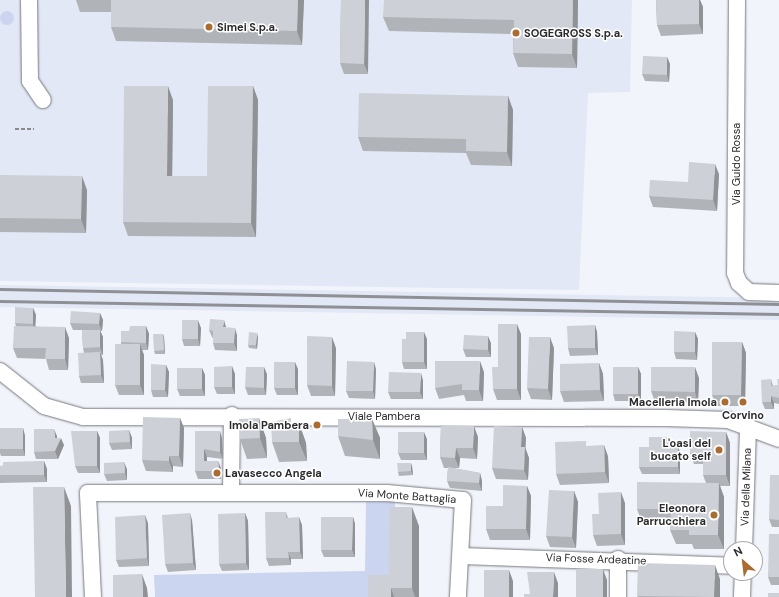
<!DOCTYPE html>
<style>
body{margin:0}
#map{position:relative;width:779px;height:597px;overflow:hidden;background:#f2f4fb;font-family:"DM Sans",sans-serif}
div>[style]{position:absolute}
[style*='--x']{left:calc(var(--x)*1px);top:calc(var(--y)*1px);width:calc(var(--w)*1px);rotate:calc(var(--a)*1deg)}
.built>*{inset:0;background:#e3e8f6}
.green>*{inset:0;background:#ccd5f0}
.round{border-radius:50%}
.path>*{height:2.5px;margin-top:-1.25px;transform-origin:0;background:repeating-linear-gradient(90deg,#88898d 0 4px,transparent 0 6px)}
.roads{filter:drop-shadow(0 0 1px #75777d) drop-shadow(0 0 1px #75777d)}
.minor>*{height:16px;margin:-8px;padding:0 8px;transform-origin:8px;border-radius:8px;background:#fff}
.rail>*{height:3px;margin:-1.5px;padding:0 1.5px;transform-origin:1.5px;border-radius:1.5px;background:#8f9095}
.wall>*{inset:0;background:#b0b3b8}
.shaded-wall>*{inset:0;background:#909296}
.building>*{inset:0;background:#cdd0d6}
.dots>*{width:11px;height:11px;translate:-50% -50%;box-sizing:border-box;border:2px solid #fff;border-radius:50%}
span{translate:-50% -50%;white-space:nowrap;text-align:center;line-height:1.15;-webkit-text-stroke:3px #fff;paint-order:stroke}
.poi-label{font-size:11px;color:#2b2b2e;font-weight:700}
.left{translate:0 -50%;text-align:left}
.right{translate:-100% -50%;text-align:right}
.street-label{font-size:11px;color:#2b2b2e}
.north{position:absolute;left:723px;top:541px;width:40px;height:40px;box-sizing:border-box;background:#fff;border:1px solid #aaaaab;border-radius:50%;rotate:332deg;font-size:11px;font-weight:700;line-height:16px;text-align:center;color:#2b2b2e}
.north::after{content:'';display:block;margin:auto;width:14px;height:18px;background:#ab6c32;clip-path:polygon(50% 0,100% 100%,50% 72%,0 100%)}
</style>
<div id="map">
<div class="built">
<i style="clip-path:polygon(0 0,632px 0,630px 92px,588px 93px,579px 290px,0 281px)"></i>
<i style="clip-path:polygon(0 285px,779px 298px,779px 320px,0 307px)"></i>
</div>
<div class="green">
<i class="round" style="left:0;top:11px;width:14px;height:14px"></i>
<i style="clip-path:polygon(366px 502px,395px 502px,394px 590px,372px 597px,155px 597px,154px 575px,365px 571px)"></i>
</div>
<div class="path">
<i style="--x:15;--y:129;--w:19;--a:0"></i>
</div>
<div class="roads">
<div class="minor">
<i style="--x:29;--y:0;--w:81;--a:89.3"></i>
<i style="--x:30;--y:81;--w:23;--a:56"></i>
<i style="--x:737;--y:0;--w:273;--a:90.4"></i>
<i style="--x:735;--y:273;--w:11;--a:68"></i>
<i style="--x:739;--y:283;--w:13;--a:42"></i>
<i style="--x:749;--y:292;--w:30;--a:2"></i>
<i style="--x:0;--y:371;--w:56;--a:38.5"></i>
<i style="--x:44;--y:406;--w:41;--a:15.8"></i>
<i style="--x:83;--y:417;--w:583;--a:0.1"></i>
<i style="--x:666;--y:418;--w:62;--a:1.8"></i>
<i style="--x:728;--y:420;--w:54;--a:20.4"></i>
<i style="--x:231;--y:493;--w:78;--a:-89.3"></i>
<i style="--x:744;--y:549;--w:123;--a:-88.1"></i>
<i style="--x:462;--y:556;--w:269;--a:2.1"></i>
<i style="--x:93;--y:597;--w:104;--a:-92.8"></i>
<i style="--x:88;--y:493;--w:299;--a:0"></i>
<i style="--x:387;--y:493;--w:76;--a:5.3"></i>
<i style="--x:463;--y:500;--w:97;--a:93"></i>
<i style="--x:618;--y:597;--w:38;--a:-90"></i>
<i style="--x:742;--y:597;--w:24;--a:-88"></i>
</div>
</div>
<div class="rail">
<i style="--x:0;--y:289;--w:779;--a:1.1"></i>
<i style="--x:0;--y:301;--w:779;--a:0.96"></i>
</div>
<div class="wall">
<i style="clip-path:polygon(76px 0,304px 0,302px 45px,116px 41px,111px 27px,111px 12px,80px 12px)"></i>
<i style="clip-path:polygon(341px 0,368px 74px,344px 74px,340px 63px)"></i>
<i style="clip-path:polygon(578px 0,577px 68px,518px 67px,513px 53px,513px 34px,389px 31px,383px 17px)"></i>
<i style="clip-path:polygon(656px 0,700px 0,703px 7px,703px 34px,661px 36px,657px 25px)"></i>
<i style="clip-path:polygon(667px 57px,670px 64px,669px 82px,645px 81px,642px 74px)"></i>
<i style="clip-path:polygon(253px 86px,258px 100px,256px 237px,128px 236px,123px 222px,173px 100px,172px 176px,207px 176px)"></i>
<i style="clip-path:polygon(508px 96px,513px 110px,512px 166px,471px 165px,466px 153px,363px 151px,358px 137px)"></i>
<i style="clip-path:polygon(719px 174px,717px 211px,653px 207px,649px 196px,688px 182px)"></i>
<i style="clip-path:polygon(0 175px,87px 190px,86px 233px,0 232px)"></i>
<i style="clip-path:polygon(33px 308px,36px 315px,35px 326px,69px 338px,68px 370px,49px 370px,46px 359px,17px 358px,13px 348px,16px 326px,15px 323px)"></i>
<i style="clip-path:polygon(100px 313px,103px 320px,102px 331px,100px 331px,103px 337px,103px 355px,101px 355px,103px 360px,104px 383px,81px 383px,79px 376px,84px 353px,83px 348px,82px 330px,73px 330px,70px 323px)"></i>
<i style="clip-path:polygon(595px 325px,597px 332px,598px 355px,570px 356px,568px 348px)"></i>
<i style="clip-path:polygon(146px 326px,149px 334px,148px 350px,142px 350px,144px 355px,144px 395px,119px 395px,115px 385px,121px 344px,121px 342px,129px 331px)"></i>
<i style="clip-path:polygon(201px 328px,200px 346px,184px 346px,182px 339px)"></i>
<i style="clip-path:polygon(226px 328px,237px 335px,237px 351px,215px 350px,213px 343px,213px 338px,212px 337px,209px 330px)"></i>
<i style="clip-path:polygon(695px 332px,698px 339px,697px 360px,676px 359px,674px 352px)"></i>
<i style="clip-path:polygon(163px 334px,164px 337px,165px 354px,155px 354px,154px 351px)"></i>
<i style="clip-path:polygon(521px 334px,521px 400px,497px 400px,493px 389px,498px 367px)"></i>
<i style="clip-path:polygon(258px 337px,257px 349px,249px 348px,248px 345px)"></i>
<i style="clip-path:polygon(427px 339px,427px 369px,404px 369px,402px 362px)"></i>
<i style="clip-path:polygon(742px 342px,746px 353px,745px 406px,716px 406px,712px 395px)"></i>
<i style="clip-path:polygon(491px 343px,491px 357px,466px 357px,463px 349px)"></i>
<i style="clip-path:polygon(336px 348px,335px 396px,311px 396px,307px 385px)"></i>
<i style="clip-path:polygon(554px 348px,552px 400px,531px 399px,527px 388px)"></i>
<i style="clip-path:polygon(599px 363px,603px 374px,604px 401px,564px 402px,560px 391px)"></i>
<i style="clip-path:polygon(166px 365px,169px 372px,168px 397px,153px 397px,151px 390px)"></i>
<i style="clip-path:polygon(638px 367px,641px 374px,641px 401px,615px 401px,613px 394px)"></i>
<i style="clip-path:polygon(202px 368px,205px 375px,205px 396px,180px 396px,177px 389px)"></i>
<i style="clip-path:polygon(298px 369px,298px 395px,277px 395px,274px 388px)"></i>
<i style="clip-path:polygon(376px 369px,375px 399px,349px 398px,346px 391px)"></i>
<i style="clip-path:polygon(484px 372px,483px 401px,466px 401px,464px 395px,439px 399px,435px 388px)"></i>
<i style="clip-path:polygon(235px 374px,235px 394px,217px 394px,214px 387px)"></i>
<i style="clip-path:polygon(267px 374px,266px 395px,248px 395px,245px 387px)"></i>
<i style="clip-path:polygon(699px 378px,698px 402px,655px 402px,651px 391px)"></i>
<i style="clip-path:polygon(771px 379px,773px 386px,778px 385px,779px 379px,779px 404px,774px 403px,774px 409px,765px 409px,762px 402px)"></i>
<i style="clip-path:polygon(423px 380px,423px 399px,391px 399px,388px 392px)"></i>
<i style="clip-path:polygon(180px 418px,184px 428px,183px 467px,173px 466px,173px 472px,146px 471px,142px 460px)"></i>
<i style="clip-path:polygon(259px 418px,266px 438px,267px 458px,247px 459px,240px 439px)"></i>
<i style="clip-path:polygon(372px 419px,380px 438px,380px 459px,345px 456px,338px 436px)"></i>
<i style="clip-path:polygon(299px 423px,306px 443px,307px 461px,279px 462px,272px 442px)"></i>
<i style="clip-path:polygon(441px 425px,478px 437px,477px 459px,460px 458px,459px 468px,452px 468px,480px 473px,482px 481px,482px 491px,450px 488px,447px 481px,448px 468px,444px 468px,440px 457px)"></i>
<i style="clip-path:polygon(522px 427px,526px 438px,525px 447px,529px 458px,528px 480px,496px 479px,492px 468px)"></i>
<i style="clip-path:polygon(0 428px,23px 428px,25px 436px,25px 456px,1px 456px,0 453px)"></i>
<i style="clip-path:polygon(129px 430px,132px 438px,132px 449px,112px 450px,109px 443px)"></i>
<i style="clip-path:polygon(97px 431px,100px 438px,100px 473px,78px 473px,75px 466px)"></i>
<i style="clip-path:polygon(195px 431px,222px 438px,223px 459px,207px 457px,207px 461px,221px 468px,221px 479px,198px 479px,195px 471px)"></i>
<i style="clip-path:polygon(726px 432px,730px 443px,730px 486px,720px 486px,724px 497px,724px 549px,694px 549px,692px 544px,676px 544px,670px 530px,671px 523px,642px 523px,637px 509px,706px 483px,703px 475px,703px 464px,694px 464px,690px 453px)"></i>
<i style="clip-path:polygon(57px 436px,57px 438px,64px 445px,58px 459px,36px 459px,34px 452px)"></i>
<i style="clip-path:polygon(669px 437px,672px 446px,678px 446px,680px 453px,680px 474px,642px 474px,639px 467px,649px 447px)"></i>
<i style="clip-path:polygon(427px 439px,427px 460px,401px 460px,398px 453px)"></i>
<i style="clip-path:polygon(587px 446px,608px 456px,609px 483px,560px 485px,556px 474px)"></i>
<i style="clip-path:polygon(44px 461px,47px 469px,47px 482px,0 483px,0 466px)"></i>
<i style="clip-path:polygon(412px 466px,413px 475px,399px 476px,398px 472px)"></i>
<i style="clip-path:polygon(127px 469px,127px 480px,107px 481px,104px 474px)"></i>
<i style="clip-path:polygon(779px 475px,779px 527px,772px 527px,769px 519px)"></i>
<i style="clip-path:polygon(527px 486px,531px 496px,530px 540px,490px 540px,486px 529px,503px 506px)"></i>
<i style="clip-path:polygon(574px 491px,578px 502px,576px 548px,550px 547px,546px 536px)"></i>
<i style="clip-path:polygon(625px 503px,625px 545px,597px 546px,593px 535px,599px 514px)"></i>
<i style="clip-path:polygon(286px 512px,288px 518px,302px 525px,303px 559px,291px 559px,291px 565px,269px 566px,266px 558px)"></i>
<i style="clip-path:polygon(245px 513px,248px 521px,249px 570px,222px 571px,219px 564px)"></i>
<i style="clip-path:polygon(353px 517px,355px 524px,355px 557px,324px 557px,321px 550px)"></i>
<i style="clip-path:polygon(192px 520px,196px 570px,168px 572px,165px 564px)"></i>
<i style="clip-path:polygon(148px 523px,149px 566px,119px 567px,116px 560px)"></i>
<i style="clip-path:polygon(419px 526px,419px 597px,368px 597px,389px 575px)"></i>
<i style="clip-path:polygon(779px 534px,779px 585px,771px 585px,768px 577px)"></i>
<i style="clip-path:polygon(720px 579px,720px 597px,638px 597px,637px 596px)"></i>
</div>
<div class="shaded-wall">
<i style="clip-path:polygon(298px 0,304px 0,302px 45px,297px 31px)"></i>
<i style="clip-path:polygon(365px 0,369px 0,368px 74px,364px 64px)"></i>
<i style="clip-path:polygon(573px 0,578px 0,577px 68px,572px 54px)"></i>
<i style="clip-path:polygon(699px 0,700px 0,703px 7px,703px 34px,699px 24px)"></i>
<i style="clip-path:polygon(667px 57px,670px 64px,669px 82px,667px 75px)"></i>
<i style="clip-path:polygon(168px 86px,173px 100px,172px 190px,167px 176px)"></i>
<i style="clip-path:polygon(253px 86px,258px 100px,256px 237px,251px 223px)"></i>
<i style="clip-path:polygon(508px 96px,513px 110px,512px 166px,507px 152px)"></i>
<i style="clip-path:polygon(715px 164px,719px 174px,717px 211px,713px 200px)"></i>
<i style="clip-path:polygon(82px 176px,87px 190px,86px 233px,81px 219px)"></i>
<i style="clip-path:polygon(33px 308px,36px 315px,35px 331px,33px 324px)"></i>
<i style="clip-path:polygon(100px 313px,103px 320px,102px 331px,99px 324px)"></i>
<i style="clip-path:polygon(198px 320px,201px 328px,200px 346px,198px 339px)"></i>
<i style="clip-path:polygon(224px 320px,226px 327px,223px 327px)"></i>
<i style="clip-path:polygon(517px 324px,521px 334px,521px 400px,517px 389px)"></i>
<i style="clip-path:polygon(595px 325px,597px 332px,598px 355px,595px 348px)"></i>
<i style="clip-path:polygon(146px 326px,149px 334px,148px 350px,146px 343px)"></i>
<i style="clip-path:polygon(65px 327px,69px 338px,68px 370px,65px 359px)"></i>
<i style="clip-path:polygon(235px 328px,237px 335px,237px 351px,234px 343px)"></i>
<i style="clip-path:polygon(100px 330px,103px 337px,103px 355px,100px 347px)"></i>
<i style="clip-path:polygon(424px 332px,427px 339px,427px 369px,424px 362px)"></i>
<i style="clip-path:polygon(695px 332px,698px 339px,697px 360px,695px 352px)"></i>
<i style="clip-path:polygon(257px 333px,258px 337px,257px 349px,256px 345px)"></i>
<i style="clip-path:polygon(163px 334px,164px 337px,165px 354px,164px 350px)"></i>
<i style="clip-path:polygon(488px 336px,491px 343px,491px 357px,488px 350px)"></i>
<i style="clip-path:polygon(332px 337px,336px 348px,335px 396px,332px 386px)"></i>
<i style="clip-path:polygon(550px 337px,554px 348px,552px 400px,548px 389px)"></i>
<i style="clip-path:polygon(742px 342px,746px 353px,745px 406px,741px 395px)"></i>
<i style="clip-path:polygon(140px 344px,144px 355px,144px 395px,140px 385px)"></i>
<i style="clip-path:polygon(100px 352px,103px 360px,104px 383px,101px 375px)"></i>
<i style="clip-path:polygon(480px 361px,484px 372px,483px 401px,479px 390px)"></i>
<i style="clip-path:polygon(295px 362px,298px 369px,298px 395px,295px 388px)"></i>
<i style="clip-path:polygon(374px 362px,376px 369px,375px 399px,373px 391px)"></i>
<i style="clip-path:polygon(599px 363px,603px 374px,604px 401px,600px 390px)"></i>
<i style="clip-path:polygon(166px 365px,169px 372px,168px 397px,165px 390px)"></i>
<i style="clip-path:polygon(232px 366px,235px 374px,235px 394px,232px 387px)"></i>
<i style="clip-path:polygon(264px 367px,267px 374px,266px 395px,264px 388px)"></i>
<i style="clip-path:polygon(638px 367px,641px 374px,641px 401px,638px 394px)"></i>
<i style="clip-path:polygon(695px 367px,699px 378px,698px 402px,695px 392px)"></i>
<i style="clip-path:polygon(202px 368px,205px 375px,205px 396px,202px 389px)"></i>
<i style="clip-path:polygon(421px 373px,423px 380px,423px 399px,420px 392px)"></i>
<i style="clip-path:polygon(771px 396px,774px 403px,774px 409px,771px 402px)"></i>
<i style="clip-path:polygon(180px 418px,184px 428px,183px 467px,179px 456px)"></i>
<i style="clip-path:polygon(259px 418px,266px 438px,267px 458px,260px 438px)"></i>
<i style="clip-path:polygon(372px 419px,380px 438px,380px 459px,373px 440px)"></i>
<i style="clip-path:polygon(299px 423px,306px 443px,307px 461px,299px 442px)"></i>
<i style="clip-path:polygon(474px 426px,478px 437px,477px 459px,473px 448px)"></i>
<i style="clip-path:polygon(522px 427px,526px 438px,525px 458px,521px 447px)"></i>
<i style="clip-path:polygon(23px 428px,25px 436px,25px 456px,23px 449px)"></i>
<i style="clip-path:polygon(54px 429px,57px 436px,57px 445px,55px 438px)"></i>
<i style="clip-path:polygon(129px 430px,132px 438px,132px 449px,130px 442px)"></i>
<i style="clip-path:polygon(97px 431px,100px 438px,100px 473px,97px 466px)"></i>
<i style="clip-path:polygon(220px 431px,222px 438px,223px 459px,220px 452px)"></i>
<i style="clip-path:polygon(424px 432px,427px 439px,427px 460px,424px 453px)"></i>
<i style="clip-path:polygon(726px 432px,730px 443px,730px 486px,726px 475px)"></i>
<i style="clip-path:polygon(669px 437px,672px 444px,672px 453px,669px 446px)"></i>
<i style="clip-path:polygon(61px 438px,64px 445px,58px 459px,55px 451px)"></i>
<i style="clip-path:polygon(604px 445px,608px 456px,609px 483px,605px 472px)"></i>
<i style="clip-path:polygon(678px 446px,680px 453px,680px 474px,678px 467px)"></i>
<i style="clip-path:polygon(525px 447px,529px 458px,528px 480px,524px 470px)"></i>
<i style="clip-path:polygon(456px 448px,460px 458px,459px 468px,455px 458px)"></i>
<i style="clip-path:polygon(204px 449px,207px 457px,207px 468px,204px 461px)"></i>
<i style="clip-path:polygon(169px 456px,173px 466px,173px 472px,169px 461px)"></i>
<i style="clip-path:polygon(44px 461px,47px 469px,47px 482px,44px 475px)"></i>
<i style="clip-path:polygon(218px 461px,221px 468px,221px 479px,219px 471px)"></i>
<i style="clip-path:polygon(124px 462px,127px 469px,127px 480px,125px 473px)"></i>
<i style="clip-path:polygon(411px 463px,412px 466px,413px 475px,411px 471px)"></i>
<i style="clip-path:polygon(480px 473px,482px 481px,482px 491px,479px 483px)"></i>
<i style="clip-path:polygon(719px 483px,724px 497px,724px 549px,718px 535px)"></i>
<i style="clip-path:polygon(527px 486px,531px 496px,530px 540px,526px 529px)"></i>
<i style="clip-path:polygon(64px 487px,71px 506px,72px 597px,66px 597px)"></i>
<i style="clip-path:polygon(574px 491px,578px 502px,576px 548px,572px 537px)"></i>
<i style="clip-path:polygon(621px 492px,625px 503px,625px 545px,621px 534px)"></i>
<i style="clip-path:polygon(412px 507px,419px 526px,419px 597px,415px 597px,412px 588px)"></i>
<i style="clip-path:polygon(190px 513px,192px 520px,196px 570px,193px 563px)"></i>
<i style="clip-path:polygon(245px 513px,248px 521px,249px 570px,246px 563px)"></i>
<i style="clip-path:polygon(145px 515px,148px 523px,149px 566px,147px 558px)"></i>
<i style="clip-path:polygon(299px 517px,302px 525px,303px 559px,300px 552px)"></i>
<i style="clip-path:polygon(353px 517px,355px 524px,355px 557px,352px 550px)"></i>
<i style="clip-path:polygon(288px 552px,291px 559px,291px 565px,289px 558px)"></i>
<i style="clip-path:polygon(715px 565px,720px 579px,720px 597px,714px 597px)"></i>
<i style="clip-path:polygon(603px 569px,607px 580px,607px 597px,603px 597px)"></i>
<i style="clip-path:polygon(509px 570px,513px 581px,513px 597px,509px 597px)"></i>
<i style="clip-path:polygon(554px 572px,558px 583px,558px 597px,553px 597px)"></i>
<i style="clip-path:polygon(142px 574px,147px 588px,148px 597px,143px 597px)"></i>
<i style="clip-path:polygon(391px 588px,394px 597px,391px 597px)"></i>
</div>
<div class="building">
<i style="clip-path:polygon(111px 0,298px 0,297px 31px,111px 27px)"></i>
<i style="clip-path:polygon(341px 0,365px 0,364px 64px,340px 63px)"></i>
<i style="clip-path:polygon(384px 0,573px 0,572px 54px,513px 53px,514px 20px,383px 17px)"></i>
<i style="clip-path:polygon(656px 0,699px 0,699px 24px,657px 25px)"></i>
<i style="clip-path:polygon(643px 56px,667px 57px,667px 75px,642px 74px)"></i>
<i style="clip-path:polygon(124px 86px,168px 86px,167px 176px,207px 176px,208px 86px,253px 86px,251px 223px,123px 222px)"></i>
<i style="clip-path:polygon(359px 93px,508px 96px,507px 152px,466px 151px,466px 139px,358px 137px)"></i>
<i style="clip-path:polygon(689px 162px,715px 164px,713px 200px,649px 196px,650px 180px,688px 182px)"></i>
<i style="clip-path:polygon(0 175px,82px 176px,81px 219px,0 218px)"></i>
<i style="clip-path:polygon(15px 307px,33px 308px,33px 324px,15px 323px)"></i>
<i style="clip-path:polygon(71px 311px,100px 313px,99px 324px,70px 323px)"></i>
<i style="clip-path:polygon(210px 319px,224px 320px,223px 327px,235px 328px,234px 343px,213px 343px,213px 331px,209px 330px)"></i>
<i style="clip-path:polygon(182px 320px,198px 320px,198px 339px,182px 339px)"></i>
<i style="clip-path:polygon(498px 324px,517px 324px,517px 389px,493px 389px,492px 367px,498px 367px)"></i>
<i style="clip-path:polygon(595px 325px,595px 348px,568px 348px,567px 326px)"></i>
<i style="clip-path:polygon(14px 326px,65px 327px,65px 359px,45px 359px,46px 348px,13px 348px)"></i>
<i style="clip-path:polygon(130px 326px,146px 326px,146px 343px,121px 342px,121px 331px,129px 331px)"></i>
<i style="clip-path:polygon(82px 330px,100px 330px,100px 347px,83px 348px)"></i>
<i style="clip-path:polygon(674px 331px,695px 332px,695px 352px,674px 352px)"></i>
<i style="clip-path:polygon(249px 332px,257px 333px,256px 345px,248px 345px)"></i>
<i style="clip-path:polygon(406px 332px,424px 332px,424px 362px,402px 362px,402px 339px,406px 339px)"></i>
<i style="clip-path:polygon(153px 334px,163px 334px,164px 350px,154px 351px)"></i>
<i style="clip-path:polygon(464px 335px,488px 336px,488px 350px,463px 349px)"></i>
<i style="clip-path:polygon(307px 336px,332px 337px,332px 386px,307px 385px)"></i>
<i style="clip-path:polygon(529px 337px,550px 337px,548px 389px,527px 388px)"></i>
<i style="clip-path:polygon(712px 342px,742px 342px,741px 395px,712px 395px)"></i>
<i style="clip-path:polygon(115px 344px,140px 344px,140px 385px,115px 385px)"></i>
<i style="clip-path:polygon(100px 352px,101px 375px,79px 376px,78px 353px)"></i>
<i style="clip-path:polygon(347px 361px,374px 362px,373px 391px,346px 391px)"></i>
<i style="clip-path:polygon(435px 361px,480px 361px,479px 390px,462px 390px,462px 384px,435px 388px)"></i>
<i style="clip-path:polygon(274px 362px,295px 362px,295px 388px,274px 388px)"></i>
<i style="clip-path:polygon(599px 363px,600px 390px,560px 391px,560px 364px)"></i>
<i style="clip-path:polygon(151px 364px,166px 365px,165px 390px,151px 390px)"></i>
<i style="clip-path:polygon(232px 366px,232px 387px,214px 387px,214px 367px)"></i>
<i style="clip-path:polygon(246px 367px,264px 367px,264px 388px,245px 387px)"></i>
<i style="clip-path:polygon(613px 367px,638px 367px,638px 394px,613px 394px)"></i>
<i style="clip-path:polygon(651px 367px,695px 367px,695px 392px,651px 391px)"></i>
<i style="clip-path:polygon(177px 368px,202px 368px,202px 389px,177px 389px)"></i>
<i style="clip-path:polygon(389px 372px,421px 373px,420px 392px,388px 392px)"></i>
<i style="clip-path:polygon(771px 379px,771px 386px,778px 385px,777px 379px,779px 379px,779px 398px,771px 396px,771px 402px,762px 402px,761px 380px)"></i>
<i style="clip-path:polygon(143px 417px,180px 418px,179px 456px,169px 456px,169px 461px,142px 460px)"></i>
<i style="clip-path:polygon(259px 418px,260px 438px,240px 439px,239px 419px)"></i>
<i style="clip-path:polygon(291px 418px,291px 423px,299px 423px,299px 442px,272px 442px,271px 422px)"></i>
<i style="clip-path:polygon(338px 419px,372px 419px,373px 440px,338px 436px)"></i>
<i style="clip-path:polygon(441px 425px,474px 426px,473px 448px,456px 448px,455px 458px,440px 457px)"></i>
<i style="clip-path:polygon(494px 426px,522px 427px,521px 447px,525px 447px,524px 470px,492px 468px)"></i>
<i style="clip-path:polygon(0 428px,23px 428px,23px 449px,0 449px)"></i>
<i style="clip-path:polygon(34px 429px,54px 429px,55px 438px,61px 438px,55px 451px,34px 452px)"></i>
<i style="clip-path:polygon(129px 430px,130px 442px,109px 443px,109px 431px)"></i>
<i style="clip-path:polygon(71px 431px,97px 431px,97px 466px,75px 466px)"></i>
<i style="clip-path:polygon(195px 431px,220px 431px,220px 452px,204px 449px,204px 461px,218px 461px,219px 471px,195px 471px)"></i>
<i style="clip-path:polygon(690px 431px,726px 432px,726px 475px,703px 475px,703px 454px,690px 453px)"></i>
<i style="clip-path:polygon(398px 432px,424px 432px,424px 453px,398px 453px)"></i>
<i style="clip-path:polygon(649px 437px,669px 437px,669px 446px,678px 446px,678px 467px,639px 467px,639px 447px,649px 447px)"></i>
<i style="clip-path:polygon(586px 441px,586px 446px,604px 445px,605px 472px,556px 474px,555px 442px)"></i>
<i style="clip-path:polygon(44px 461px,44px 475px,0 475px,0 466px,3px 466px,3px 462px)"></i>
<i style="clip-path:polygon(124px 462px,125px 473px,104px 474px,104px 463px)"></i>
<i style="clip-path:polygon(397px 463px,411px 463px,411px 471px,398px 472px)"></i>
<i style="clip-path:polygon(448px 467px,480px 473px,479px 483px,447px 481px)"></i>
<i style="clip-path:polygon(770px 475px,779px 475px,779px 520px,769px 519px)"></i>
<i style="clip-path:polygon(637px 482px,719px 483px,718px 535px,689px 535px,689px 530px,670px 530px,671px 509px,637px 509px)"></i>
<i style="clip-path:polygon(503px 485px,527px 486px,526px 529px,486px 529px,486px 506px,503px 506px)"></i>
<i style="clip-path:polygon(33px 487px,64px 487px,66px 597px,35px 597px)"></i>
<i style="clip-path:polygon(549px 490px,574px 491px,572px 537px,546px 536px)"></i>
<i style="clip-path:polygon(621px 492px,621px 534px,593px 535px,592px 514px,599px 514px,598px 493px)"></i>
<i style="clip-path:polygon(390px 507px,412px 507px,412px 588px,391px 588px,391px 597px,368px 597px,368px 575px,389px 575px)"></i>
<i style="clip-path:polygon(265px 512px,286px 512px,286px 518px,299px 517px,300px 552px,288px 552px,289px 558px,266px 558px)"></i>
<i style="clip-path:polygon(190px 513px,193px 563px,165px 564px,162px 515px)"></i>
<i style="clip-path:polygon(245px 513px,246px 563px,219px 564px,218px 514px)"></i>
<i style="clip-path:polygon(145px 515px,147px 558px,116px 560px,115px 517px)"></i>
<i style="clip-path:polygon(321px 517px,353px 517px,352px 550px,321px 550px)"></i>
<i style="clip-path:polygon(769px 534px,779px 534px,779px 577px,768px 577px)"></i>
<i style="clip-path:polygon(638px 563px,715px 565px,714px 597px,637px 596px)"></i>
<i style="clip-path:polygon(576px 569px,603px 569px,603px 597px,576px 597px)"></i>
<i style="clip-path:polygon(484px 570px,509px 570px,509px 597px,484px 597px)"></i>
<i style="clip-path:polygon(527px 572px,554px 572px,553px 597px,524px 597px,524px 594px,530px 594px)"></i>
<i style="clip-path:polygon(142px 574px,143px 597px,113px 597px,113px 575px)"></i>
<i style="clip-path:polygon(768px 593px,779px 593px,779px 597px,768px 597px)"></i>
</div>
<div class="dots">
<i style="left:209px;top:27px;background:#ab6c32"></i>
<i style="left:516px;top:33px;background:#ab6c32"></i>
<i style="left:725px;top:402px;background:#ab6c32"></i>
<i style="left:743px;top:402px;background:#ab6c32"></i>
<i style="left:317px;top:425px;background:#ab6c32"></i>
<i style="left:719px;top:450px;background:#ab6c32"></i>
<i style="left:217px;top:473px;background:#ab6c32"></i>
<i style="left:714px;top:515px;background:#ab6c32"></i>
</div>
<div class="poi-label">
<span class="left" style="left:217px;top:27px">Simei S.p.a.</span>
<span class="left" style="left:524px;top:33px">SOGEGROSS S.p.a.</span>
<span class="right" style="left:717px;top:402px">Macelleria Imola</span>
<span style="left:743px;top:415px">Corvino</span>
<span class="right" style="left:309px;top:425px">Imola Pambera</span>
<span class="right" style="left:711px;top:450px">L'oasi del<br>bucato self</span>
<span class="left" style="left:225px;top:473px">Lavasecco Angela</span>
<span class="right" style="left:706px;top:515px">Eleonora<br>Parrucchiera</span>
</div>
<div class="street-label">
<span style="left:736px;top:164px;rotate:-90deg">Via Guido Rossa</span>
<span style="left:384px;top:416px">Viale Pambera</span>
<span style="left:746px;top:487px;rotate:-88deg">Via della Milana</span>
<span style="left:407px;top:496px;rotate:4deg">Via Monte Battaglia</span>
<span style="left:596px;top:559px;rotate:2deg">Via Fosse Ardeatine</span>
</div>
<div class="north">N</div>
</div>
